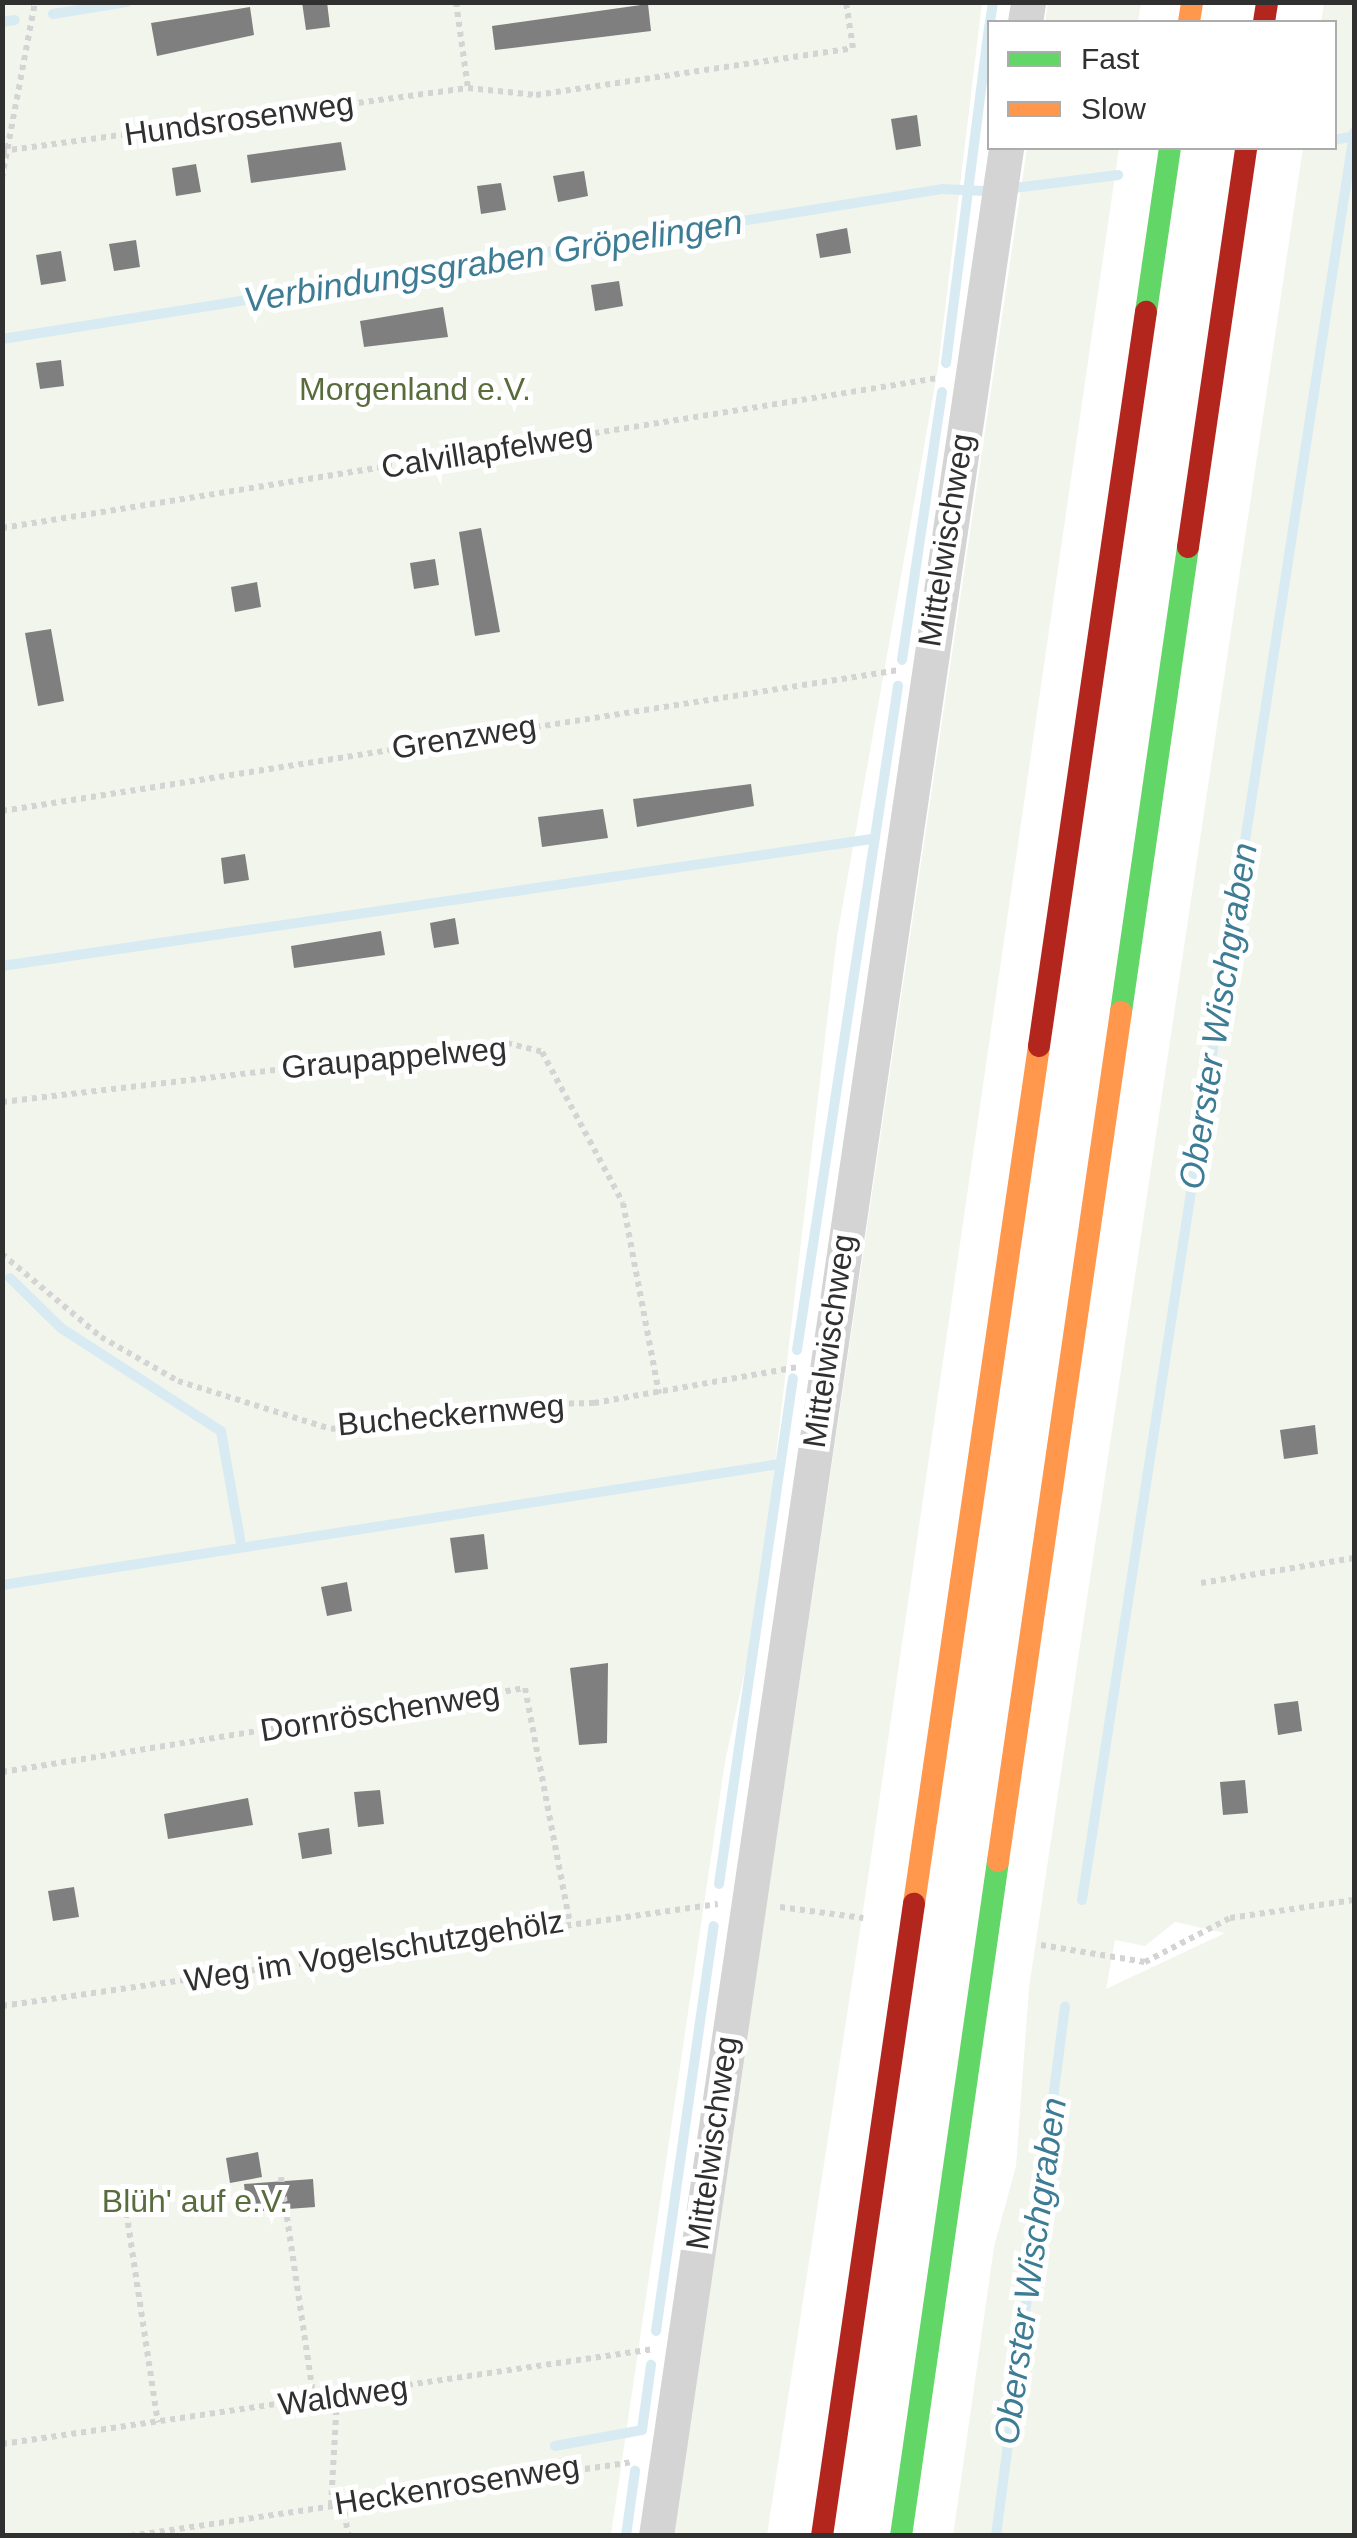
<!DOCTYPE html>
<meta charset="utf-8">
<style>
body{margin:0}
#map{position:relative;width:1357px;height:2538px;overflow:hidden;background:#fff;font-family:Helvetica,sans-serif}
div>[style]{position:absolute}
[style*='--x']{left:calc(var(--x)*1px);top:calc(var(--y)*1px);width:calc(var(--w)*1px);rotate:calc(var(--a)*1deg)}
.green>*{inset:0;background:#f2f5ec}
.stream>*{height:10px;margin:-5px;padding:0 5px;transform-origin:5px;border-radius:5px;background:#d9ebf2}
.building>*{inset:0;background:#7f7f7f}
.path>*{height:6px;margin-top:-3px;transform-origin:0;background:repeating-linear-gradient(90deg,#d4d4d4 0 5px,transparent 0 10px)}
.street>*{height:35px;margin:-17.5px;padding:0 17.5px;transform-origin:17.5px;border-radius:17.5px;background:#d4d4d4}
.fast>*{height:22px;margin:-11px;padding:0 11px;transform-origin:11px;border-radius:11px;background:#63d668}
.slow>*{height:22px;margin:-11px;padding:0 11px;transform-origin:11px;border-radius:11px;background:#ff974d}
.jam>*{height:22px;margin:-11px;padding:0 11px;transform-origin:11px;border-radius:11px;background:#b3261e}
span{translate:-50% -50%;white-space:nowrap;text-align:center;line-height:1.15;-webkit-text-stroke:10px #fff;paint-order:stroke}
.street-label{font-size:32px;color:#303030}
.park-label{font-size:32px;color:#586c3c}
.water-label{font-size:35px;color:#3c7c94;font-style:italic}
.frame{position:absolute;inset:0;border:5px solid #303030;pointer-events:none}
.legend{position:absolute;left:987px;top:20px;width:350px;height:130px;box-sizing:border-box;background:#fff;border:2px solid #acacac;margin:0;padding:12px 18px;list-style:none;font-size:30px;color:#303030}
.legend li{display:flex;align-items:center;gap:20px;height:50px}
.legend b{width:50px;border:2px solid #acacac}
</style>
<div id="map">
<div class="green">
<i style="clip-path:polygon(2px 3px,982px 3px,938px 368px,837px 937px,757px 1616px,725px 1762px,611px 2535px,3px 2535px)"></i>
<i style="clip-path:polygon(1048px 3px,1048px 2px,1141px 3px,1138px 22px,1045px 22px)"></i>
<i style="clip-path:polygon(evenodd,1324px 3px,1354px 3px,1354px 2535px,953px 2536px,994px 2247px,1016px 2166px,1029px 1988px,1303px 148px,1334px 148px,1334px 22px,1321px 22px,1324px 3px,1175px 1922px,1225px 1933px,1106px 1989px,1115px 1940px,1145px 1946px,1175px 1922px)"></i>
<i style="clip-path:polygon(1027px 148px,1119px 148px,868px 1878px,767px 2535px,673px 2536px)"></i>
</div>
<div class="stream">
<i style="--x:53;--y:14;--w:75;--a:-9.2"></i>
<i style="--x:2;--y:22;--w:13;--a:-9"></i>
<i style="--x:990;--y:22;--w:20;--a:-81"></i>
<i style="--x:1334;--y:140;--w:20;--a:-11"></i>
<i style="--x:1014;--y:188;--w:105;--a:-7.1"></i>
<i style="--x:2;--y:339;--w:953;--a:-9.06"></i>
<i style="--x:943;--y:189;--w:41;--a:2.8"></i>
<i style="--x:946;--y:363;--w:340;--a:-82.7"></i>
<i style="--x:902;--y:660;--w:271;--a:-81.5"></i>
<i style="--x:2;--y:966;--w:879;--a:-8.31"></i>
<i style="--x:10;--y:1278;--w:71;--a:44.4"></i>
<i style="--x:61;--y:1328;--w:190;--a:32.8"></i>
<i style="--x:221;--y:1431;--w:116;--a:80"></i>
<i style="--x:797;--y:1350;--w:672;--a:-81.35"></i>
<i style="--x:2;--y:1585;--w:787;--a:-8.84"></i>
<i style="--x:719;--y:1884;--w:511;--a:-81.68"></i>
<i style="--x:1082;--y:1900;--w:1789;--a:-81.25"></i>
<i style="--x:656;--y:2331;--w:409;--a:-81.9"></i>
<i style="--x:555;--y:2446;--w:88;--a:-10.4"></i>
<i style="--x:642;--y:2430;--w:66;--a:-82.1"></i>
<i style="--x:626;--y:2536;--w:66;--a:-82.1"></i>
<i style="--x:996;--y:2536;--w:534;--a:-82.58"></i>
</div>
<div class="building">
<i style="clip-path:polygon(302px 2px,327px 2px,330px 27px,306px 30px)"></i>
<i style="clip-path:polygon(648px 4px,651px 31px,495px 50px,492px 26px)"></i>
<i style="clip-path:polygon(250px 7px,254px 35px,157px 56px,151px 23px)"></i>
<i style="clip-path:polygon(917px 115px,921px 146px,896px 150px,891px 119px)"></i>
<i style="clip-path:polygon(341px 142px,346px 170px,251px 183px,247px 155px)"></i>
<i style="clip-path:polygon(196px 164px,201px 192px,176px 196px,172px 168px)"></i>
<i style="clip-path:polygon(584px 171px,588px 196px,558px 202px,553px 176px)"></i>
<i style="clip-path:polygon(501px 183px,506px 210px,481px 214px,477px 186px)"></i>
<i style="clip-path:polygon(847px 228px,851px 253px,820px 258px,816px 234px)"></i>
<i style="clip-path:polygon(136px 240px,140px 267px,114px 271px,109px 244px)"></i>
<i style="clip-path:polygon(61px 251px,66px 281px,41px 285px,36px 255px)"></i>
<i style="clip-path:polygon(619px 281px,623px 306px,595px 311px,591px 285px)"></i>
<i style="clip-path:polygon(443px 307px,448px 337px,364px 347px,360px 321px)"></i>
<i style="clip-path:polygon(61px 360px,64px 386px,40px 389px,36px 363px)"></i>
<i style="clip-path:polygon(481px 528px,500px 632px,475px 636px,459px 532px)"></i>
<i style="clip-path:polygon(435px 559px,439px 585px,414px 589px,410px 563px)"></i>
<i style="clip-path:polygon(257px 582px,261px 607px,235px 612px,231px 587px)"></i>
<i style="clip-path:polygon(51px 629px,64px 701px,38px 706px,25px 633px)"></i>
<i style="clip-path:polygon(751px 784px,754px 806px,637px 827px,633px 799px)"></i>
<i style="clip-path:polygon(603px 809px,608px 838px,542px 847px,538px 817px)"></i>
<i style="clip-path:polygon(245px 854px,249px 880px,224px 884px,221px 858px)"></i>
<i style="clip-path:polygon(455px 918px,459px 944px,434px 948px,430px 923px)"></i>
<i style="clip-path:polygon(381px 931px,385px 955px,294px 968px,291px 946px)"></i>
<i style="clip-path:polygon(1315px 1425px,1318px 1454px,1284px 1459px,1280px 1430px)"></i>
<i style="clip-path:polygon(484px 1534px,488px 1569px,455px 1573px,450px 1538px)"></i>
<i style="clip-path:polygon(347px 1582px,352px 1611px,327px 1616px,321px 1587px)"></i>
<i style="clip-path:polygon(608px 1663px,607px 1743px,579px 1745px,570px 1668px)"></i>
<i style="clip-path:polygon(1298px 1701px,1302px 1731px,1278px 1735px,1274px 1704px)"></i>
<i style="clip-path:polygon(1245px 1780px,1248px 1813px,1223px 1815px,1220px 1782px)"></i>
<i style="clip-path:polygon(380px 1790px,384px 1824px,358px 1827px,354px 1792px)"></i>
<i style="clip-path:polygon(248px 1798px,253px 1825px,168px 1839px,164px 1814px)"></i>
<i style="clip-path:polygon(329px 1828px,332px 1854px,302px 1859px,298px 1833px)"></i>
<i style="clip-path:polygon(74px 1887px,79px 1917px,53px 1921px,48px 1891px)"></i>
<i style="clip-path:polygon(258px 2152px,262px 2177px,230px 2183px,226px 2158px)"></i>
<i style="clip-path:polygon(313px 2179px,315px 2207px,247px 2212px,244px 2184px)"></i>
</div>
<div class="path">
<i style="--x:456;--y:2;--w:87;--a:82.1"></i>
<i style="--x:2;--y:151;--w:470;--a:-7.7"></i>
<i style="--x:468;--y:88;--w:68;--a:5.9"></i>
<i style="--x:536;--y:95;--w:320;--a:-8.4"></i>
<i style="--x:853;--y:48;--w:47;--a:-98.7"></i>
<i style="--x:2;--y:178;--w:179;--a:-79.4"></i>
<i style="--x:2;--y:528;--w:949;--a:-9.1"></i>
<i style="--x:2;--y:811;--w:908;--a:-8.93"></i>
<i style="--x:2;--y:1102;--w:508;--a:-6.66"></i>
<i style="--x:507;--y:1043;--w:36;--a:14"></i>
<i style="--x:542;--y:1052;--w:171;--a:61.8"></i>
<i style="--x:623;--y:1203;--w:194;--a:79.3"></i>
<i style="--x:2;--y:1254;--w:129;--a:40"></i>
<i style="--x:101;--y:1337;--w:89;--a:29.7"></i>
<i style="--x:178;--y:1381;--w:160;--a:17.4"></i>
<i style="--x:331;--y:1429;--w:160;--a:-8.6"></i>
<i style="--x:489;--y:1405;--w:105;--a:-1.1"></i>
<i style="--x:594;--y:1403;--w:207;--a:-10"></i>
<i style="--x:1201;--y:1583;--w:155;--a:-9.3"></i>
<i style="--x:2;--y:1772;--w:530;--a:-9.12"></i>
<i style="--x:525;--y:1688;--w:235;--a:79.2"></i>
<i style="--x:780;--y:1907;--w:84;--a:7.5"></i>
<i style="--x:1041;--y:1945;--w:105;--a:9.3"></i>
<i style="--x:1145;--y:1962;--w:96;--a:-27.4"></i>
<i style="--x:1230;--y:1918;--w:125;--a:-8.3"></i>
<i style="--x:2;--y:2006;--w:723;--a:-8.11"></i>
<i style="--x:281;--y:2177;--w:226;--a:81.6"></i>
<i style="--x:125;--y:2203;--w:222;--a:81.5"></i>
<i style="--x:2;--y:2444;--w:659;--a:-8.29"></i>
<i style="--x:343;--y:2503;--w:33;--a:81"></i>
<i style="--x:331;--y:2505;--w:108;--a:-86.8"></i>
<i style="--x:130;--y:2536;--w:508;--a:-8.37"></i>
</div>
<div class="street">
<i style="--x:1025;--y:22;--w:20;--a:-81"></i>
<i style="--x:656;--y:2536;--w:2414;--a:-81.66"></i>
</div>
<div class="fast">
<i style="--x:1146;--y:312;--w:166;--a:-81.7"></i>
<i style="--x:1121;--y:1012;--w:470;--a:-81.8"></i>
<i style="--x:901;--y:2536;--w:682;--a:-81.82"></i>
</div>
<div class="slow">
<i style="--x:1189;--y:22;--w:20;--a:-81"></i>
<i style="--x:998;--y:1861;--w:858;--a:-81.76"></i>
<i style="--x:914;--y:1904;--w:867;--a:-81.71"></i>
</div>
<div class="jam">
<i style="--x:1264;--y:22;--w:20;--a:-81"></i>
<i style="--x:1188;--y:547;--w:403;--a:-81.7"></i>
<i style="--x:1039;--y:1046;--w:742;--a:-81.71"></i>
<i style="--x:822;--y:2536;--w:639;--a:-81.72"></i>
</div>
<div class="street-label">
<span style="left:239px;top:119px;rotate:-8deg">Hundsrosenweg</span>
<span style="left:487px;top:451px;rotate:-9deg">Calvillapfelweg</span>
<span style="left:946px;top:540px;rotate:-81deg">Mittelwischweg</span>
<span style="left:464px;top:737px;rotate:-9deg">Grenzweg</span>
<span style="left:394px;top:1058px;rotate:-5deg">Graupappelweg</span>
<span style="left:829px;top:1341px;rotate:-82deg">Mittelwischweg</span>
<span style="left:451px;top:1415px;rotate:-5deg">Bucheckernweg</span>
<span style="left:380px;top:1712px;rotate:-9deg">Dornröschenweg</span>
<span style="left:374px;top:1951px;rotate:-9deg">Weg im Vogelschutzgehölz</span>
<span style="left:712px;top:2143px;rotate:-82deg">Mittelwischweg</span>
<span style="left:343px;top:2396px;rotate:-8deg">Waldweg</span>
<span style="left:457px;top:2485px;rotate:-9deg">Heckenrosenweg</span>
</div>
<div class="park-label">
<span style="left:415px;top:389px">Morgenland e.V.</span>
<span style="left:195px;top:2201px">Blüh' auf e.V.</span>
</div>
<div class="water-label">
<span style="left:493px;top:261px;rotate:-9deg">Verbindungsgraben Gröpelingen</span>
<span style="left:1218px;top:1016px;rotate:-81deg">Oberster Wischgraben</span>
<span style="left:1030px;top:2271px;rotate:-82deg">Oberster Wischgraben</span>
</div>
<div class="frame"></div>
<ul class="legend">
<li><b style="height:12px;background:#63d668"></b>Fast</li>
<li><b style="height:12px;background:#ff974d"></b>Slow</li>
</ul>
</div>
